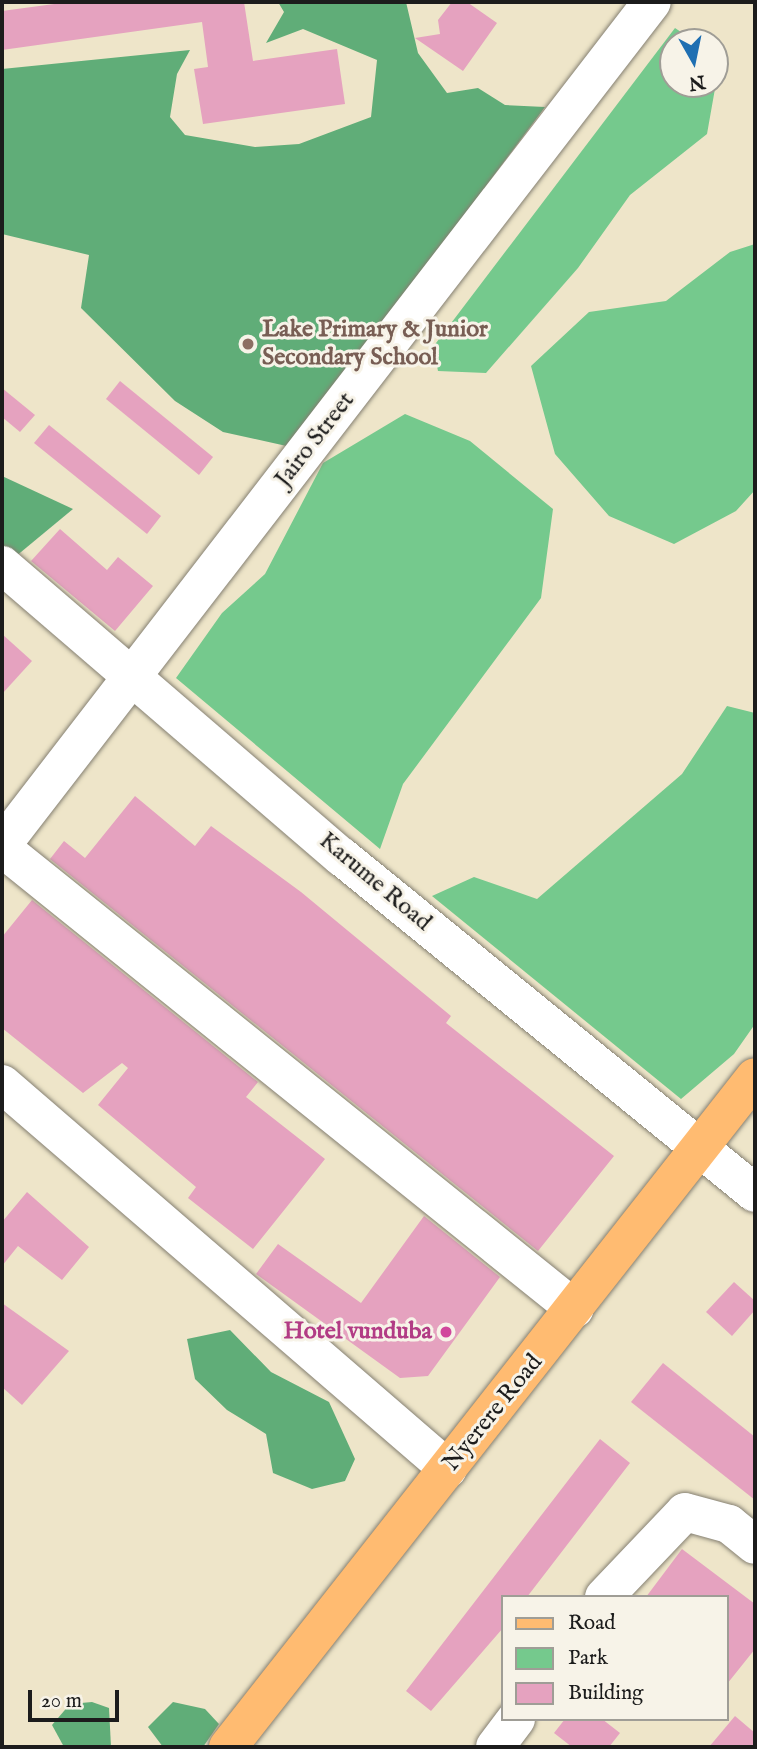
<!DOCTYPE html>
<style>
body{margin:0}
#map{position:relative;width:757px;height:1749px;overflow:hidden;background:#eee5c9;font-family:"IM FELL English",serif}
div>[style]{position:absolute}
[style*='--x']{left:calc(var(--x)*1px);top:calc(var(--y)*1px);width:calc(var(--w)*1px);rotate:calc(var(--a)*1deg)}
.green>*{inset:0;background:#75c98d}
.forest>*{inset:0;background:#60ad78}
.building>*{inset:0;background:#e5a2bf}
.roads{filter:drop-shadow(0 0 2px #858072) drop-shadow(0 0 2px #858072)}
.minor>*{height:38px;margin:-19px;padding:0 19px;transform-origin:19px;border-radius:19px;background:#fff}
.major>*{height:38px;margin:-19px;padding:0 19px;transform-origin:19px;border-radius:19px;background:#ffbb71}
.dots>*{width:19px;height:19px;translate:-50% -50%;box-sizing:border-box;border:4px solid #f7f3e8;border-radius:50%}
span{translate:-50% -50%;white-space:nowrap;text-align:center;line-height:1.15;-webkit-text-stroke:6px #f7f3e8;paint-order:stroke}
.education-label{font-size:24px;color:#785e54;font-weight:700}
.left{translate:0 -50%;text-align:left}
.street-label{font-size:24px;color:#1c1c1c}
.hotel-label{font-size:24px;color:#b23c85;font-weight:700}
.right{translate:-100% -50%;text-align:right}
.frame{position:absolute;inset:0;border:4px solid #1c1c1c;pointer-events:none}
.legend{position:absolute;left:501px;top:1595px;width:228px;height:126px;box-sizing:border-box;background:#f7f3e8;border:2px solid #9f9d96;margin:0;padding:9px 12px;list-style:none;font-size:21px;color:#1c1c1c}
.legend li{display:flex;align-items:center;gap:14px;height:35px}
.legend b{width:35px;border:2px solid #9f9d96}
.north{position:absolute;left:659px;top:28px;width:70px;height:70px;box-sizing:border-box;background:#f7f3e8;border:2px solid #9f9d96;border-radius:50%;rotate:171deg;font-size:19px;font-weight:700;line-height:28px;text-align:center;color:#1c1c1c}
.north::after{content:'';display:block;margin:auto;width:24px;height:32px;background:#1f6fb2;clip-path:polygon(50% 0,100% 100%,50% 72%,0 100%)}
.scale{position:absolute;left:28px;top:1690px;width:91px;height:32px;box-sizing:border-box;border:4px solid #1c1c1c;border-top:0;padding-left:9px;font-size:21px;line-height:24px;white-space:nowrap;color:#1c1c1c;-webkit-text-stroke:5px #f7f3e8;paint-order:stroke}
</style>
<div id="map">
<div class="green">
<i style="clip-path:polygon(675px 28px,696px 42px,673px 42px,673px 84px,716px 83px,707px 134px,630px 195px,578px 268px,486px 373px,438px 371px,433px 347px)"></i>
<i style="clip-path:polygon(755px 244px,755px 490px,736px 511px,674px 544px,609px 516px,555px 454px,531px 366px,589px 312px,666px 301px,730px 252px)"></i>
<i style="clip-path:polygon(405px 414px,470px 441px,553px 509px,541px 598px,403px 784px,380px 849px,176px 678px,222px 613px,265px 574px,323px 463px)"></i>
<i style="clip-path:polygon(727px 706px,755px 713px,755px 1024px,734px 1054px,681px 1099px,432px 896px,474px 877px,537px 899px,682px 774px)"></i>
</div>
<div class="forest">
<i style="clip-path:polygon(278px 2px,406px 2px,418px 53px,447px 93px,478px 88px,505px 105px,545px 107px,291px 447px,223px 432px,175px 401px,81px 308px,89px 255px,2px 234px,2px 69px,190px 50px,177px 74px,170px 117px,185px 135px,255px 147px,299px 144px,371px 117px,377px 60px,303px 29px,266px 43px,284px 12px)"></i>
<i style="clip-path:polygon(2px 476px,73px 509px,15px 557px,2px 545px)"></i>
<i style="clip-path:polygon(230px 1330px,271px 1372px,329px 1402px,355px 1459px,345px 1481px,312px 1489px,273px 1473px,266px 1434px,227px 1410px,195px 1379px,187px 1339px)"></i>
<i style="clip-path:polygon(92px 1702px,109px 1708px,111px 1747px,64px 1747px,52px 1725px,70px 1704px)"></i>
<i style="clip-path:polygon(173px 1702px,205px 1709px,219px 1724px,203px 1747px,163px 1747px,148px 1727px)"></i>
</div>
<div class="building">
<i style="clip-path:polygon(69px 2px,244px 2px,253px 61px,337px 49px,345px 104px,203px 124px,194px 69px,208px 67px,202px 22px,2px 50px,2px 11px)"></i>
<i style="clip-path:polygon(452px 2px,467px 2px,497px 23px,463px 71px,415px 38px,440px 34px,438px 20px)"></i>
<i style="clip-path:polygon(120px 381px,213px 457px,199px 475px,106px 399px)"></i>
<i style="clip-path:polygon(2px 388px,35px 415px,20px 432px,2px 417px)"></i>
<i style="clip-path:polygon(49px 425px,161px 516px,147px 534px,34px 443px)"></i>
<i style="clip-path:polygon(60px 529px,107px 570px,118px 557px,153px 586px,115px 631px,31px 561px)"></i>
<i style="clip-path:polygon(2px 634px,32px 661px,2px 694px)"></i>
<i style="clip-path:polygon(135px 796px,195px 846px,211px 826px,301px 892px,451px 1016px,446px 1023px,614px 1156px,538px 1251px,50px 859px,64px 841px,85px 858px)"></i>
<i style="clip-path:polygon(32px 900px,258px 1082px,246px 1097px,325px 1159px,253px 1249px,188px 1198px,196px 1187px,98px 1105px,128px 1068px,122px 1063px,83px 1093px,2px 1028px,2px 937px)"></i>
<i style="clip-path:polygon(27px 1192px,89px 1247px,62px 1280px,18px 1246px,2px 1266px,2px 1222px)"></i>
<i style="clip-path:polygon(424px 1216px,500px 1277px,428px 1376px,400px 1378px,256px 1274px,278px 1244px,361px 1303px)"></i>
<i style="clip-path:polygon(734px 1282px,755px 1301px,755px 1310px,732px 1336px,706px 1312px)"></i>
<i style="clip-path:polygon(2px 1303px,69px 1351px,22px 1405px,2px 1387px)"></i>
<i style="clip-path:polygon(663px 1363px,755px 1437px,755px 1500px,631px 1402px)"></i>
<i style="clip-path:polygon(600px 1439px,630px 1463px,527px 1597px,503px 1597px,503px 1628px,431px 1711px,406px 1691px)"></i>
<i style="clip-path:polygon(682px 1549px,755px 1604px,755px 1649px,727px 1684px,727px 1597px,646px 1597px)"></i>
<i style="clip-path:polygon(735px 1716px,755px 1733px,755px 1747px,709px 1747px)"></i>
<i style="clip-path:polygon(565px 1719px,602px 1719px,620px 1733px,609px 1747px,572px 1747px,554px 1733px)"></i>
</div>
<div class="roads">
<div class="minor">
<i style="--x:2;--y:565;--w:448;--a:40.7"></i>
<i style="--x:342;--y:857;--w:532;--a:39.13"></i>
<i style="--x:2;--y:845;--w:1064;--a:-52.37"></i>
<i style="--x:2;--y:848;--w:735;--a:38.82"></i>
<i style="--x:2;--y:1084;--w:589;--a:40.8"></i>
<i style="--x:604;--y:1597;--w:117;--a:-46.4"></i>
<i style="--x:685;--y:1512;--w:46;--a:15.3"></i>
<i style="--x:729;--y:1524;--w:33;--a:39"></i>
<i style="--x:495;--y:1747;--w:35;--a:-53"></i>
</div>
<div class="major">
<i style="--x:228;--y:1747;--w:852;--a:-51.81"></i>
</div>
</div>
<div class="dots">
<i style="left:248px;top:344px;background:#8d6e63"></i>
<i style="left:446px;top:1332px;background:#d1479c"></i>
</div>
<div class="education-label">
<span class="left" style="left:262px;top:344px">Lake Primary &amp; Junior<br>Secondary School</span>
</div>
<div class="street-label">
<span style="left:315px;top:440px;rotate:-52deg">Jairo Street</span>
<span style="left:375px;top:882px;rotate:40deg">Karume Road</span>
<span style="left:493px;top:1413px;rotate:-51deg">Nyerere Road</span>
</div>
<div class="hotel-label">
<span class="right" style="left:432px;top:1332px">Hotel vunduba</span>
</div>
<div class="frame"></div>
<ul class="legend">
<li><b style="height:9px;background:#ffbb71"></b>Road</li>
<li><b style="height:19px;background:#75c98d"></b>Park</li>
<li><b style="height:19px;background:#e5a2bf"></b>Building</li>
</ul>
<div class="north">N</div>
<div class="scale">20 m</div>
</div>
